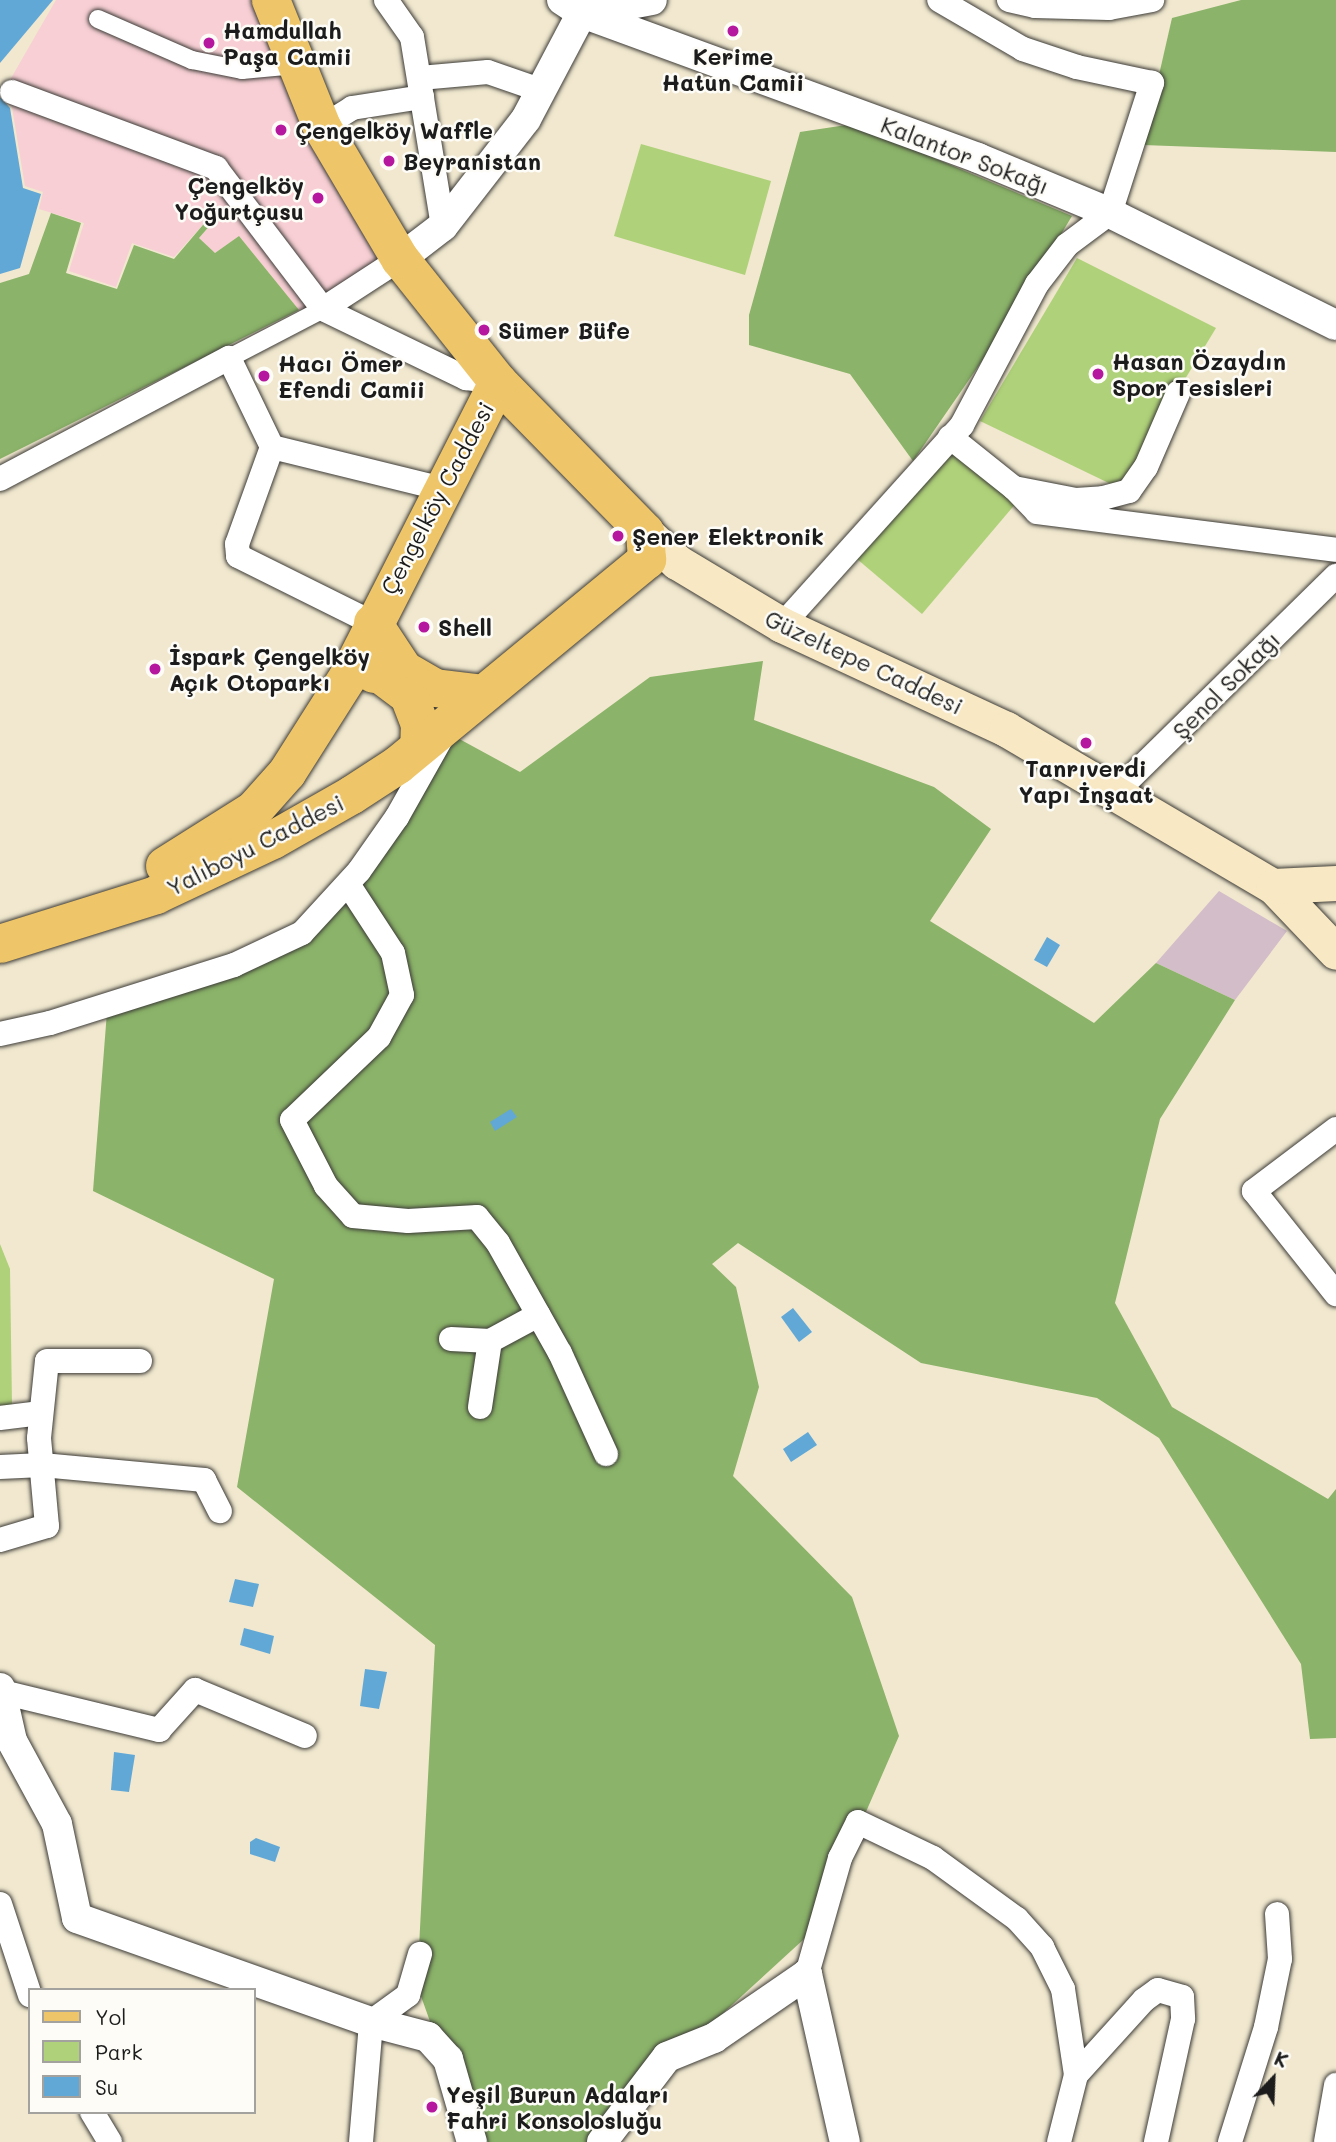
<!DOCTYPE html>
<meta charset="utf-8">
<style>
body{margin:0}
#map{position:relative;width:1336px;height:2142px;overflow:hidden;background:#f1e8cf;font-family:Mali,sans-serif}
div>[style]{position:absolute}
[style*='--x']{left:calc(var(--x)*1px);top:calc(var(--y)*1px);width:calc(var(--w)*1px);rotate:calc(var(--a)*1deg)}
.built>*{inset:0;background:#f7cfd4}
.industrial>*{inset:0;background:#d2bdc8}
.green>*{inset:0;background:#afd179}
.forest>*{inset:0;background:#8bb369}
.water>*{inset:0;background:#61a8d7}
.roads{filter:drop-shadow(0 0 2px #3c3b37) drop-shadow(0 0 2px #3c3b37)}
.pedestrian>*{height:18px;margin:-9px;padding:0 9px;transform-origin:9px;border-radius:9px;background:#fff}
.minor>*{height:24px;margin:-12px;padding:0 12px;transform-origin:12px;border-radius:12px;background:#fff}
.tertiary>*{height:30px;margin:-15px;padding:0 15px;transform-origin:15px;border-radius:15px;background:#fff}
.secondary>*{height:35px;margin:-17.5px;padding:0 17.5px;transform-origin:17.5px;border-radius:17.5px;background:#f8e8c3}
.primary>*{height:38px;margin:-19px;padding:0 19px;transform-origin:19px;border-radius:19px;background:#eec569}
.dots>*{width:19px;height:19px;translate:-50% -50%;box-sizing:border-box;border:4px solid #fdfcf7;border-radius:50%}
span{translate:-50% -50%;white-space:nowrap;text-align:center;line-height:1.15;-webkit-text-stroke:5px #fdfcf7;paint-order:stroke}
.poi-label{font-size:23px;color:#1c1c1c;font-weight:700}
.left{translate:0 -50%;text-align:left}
.right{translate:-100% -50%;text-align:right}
.street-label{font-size:23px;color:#1c1c1c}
.legend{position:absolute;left:28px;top:1988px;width:228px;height:126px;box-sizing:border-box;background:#fdfcf7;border:2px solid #a3a29f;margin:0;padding:9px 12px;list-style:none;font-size:21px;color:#1c1c1c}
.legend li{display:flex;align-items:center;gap:14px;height:35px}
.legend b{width:35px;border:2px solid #a3a29f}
.north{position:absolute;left:1238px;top:2044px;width:70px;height:70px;-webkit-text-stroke:5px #fdfcf7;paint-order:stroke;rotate:23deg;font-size:19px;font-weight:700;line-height:28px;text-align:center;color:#1c1c1c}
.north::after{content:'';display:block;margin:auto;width:24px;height:32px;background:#1c1c1c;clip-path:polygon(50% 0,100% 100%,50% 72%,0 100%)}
</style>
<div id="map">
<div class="built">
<i style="clip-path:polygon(56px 0,261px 0,388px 258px,318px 307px,299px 310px,239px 236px,215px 253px,199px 238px,212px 223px,208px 219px,174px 257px,132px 243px,116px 287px,69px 271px,84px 223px,39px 209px,43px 192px,25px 186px,12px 107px,6px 100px,10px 80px)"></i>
</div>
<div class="industrial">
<i style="clip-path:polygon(1219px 891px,1287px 931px,1235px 1000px,1156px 963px)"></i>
</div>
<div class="green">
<i style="clip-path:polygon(641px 144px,771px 181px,745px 275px,614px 236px)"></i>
<i style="clip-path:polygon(1077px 258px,1216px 328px,1119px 488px,980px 421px)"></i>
<i style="clip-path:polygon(951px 447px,1017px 502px,922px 614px,857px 559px)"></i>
<i style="clip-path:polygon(0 1244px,10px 1269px,12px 1405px,0 1406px)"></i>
</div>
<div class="forest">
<i style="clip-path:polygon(1241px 0,1336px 0,1336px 152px,1143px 145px,1172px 18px)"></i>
<i style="clip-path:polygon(853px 124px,1072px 216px,1004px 329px,913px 461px,850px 374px,749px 345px,749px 315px,800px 132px)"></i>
<i style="clip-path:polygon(51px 213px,81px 223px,66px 273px,117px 289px,134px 245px,174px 259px,208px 219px,212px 223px,199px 238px,215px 253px,239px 236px,299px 310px,0 459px,0 283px,29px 274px)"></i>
<i style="clip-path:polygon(763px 661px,754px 720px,934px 787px,991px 829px,930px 921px,1094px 1023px,1156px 963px,1235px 1000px,1160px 1119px,1115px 1303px,1172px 1407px,1328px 1499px,1336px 1489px,1336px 1738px,1310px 1739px,1301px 1664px,1159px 1438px,1097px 1398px,921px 1363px,738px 1243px,712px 1264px,736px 1287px,759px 1387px,733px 1476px,852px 1597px,899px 1736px,815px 1929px,615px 2112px,607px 2142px,473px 2142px,417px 1985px,435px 1645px,237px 1487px,274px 1279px,93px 1191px,108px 999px,315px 932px,452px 735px,520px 772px,650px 677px)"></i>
</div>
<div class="water">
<i style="clip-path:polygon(0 0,53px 0,0 63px)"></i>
<i style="clip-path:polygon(0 97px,10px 108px,23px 188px,41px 194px,20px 268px,0 274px)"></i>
<i style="clip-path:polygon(1047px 937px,1060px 945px,1047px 967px,1034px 960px)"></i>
<i style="clip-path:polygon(511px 1109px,517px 1117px,495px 1131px,490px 1122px)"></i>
<i style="clip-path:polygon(793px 1308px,812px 1332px,799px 1342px,781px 1317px)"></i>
<i style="clip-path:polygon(808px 1432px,817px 1445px,791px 1462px,783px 1449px)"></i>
<i style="clip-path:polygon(235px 1579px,259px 1584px,253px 1607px,229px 1602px)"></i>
<i style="clip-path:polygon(244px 1628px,274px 1636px,270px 1654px,240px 1645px)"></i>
<i style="clip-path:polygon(365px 1669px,387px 1672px,379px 1709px,360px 1706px)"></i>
<i style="clip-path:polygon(114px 1752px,135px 1755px,129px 1792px,111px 1790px)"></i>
<i style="clip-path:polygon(256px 1838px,280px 1847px,275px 1862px,250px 1854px,250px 1842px)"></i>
</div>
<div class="roads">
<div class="pedestrian">
<i style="--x:98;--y:19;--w:103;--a:23.6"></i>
<i style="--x:192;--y:60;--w:51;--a:11.3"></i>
<i style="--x:242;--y:70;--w:54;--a:-5.3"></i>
<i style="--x:229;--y:358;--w:106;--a:-27.5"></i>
</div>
<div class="minor">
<i style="--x:386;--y:0;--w:45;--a:54.9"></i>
<i style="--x:412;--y:37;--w:192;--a:80.7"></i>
<i style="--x:1009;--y:0;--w:27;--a:13"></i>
<i style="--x:1035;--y:6;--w:74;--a:1.5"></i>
<i style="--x:1109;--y:8;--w:44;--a:-10.5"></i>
<i style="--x:420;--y:78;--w:68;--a:-5"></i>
<i style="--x:488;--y:72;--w:55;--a:19.1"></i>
<i style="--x:12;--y:92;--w:218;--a:20.4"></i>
<i style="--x:216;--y:168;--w:177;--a:52.8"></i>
<i style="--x:323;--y:309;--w:159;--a:25.8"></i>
<i style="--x:466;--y:378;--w:32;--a:7"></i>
<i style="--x:322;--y:127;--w:36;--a:-32"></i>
<i style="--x:352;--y:108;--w:71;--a:-8.9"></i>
<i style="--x:323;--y:309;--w:92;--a:-33"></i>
<i style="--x:950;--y:437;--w:82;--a:38.6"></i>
<i style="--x:1014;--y:488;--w:63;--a:11"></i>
<i style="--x:1076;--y:500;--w:27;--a:-4"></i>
<i style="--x:1103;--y:498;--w:27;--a:-15"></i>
<i style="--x:1129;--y:491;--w:29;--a:-55"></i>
<i style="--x:1146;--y:467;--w:81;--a:-66.6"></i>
<i style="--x:272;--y:447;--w:176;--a:13.8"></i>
<i style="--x:0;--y:479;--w:259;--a:-27.9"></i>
<i style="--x:229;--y:358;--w:99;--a:64.2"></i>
<i style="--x:272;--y:447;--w:103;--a:109.8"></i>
<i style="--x:237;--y:544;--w:12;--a:85"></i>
<i style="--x:238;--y:556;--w:151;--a:26.4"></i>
<i style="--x:1014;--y:488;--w:33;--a:46"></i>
<i style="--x:1037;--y:512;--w:301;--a:7.2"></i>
<i style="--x:782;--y:625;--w:269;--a:-48"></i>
<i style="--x:962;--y:425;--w:160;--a:-62"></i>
<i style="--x:1037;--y:284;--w:49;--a:-52.4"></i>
<i style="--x:1067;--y:245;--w:54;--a:-36.7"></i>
<i style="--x:1110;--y:213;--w:137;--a:-72.1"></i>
<i style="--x:1152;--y:83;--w:77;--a:-168"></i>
<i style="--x:1077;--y:67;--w:57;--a:-161.6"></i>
<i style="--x:1023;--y:49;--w:97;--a:-149.7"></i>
<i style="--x:1115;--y:793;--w:310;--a:-44.5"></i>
<i style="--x:348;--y:884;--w:82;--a:56.9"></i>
<i style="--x:393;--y:953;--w:43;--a:77.9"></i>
<i style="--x:402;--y:995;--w:48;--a:118.7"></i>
<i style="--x:379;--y:1037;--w:120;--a:136.3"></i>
<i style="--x:292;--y:1120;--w:74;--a:62.7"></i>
<i style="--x:326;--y:1186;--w:40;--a:48"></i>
<i style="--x:353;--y:1216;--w:55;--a:5.2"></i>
<i style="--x:408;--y:1221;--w:69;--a:-3.3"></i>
<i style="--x:477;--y:1217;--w:33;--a:51"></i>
<i style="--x:498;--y:1243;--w:126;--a:60.6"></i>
<i style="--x:560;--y:1353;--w:111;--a:65.5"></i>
<i style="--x:0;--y:1034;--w:51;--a:-12.4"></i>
<i style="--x:50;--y:1023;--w:193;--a:-17.5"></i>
<i style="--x:234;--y:965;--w:75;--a:-25.2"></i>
<i style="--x:302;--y:933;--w:84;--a:-47.4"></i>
<i style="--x:359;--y:871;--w:66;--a:-54.9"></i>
<i style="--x:397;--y:817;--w:90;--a:-60.6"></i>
<i style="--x:1336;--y:1129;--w:103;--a:142.9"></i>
<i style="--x:1254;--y:1191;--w:132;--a:51.5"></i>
<i style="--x:451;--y:1339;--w:39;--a:3"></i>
<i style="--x:490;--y:1341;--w:55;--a:-28.4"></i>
<i style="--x:480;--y:1407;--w:67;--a:-81.4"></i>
<i style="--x:0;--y:1418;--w:41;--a:-7"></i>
<i style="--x:0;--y:1467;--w:42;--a:-2.7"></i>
<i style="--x:42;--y:1465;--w:163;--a:5.3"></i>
<i style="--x:204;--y:1480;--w:35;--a:63"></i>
<i style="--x:0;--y:1540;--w:49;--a:-16.6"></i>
<i style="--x:47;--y:1526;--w:88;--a:-95.2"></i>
<i style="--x:39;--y:1438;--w:77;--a:-84.1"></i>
<i style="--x:47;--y:1361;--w:93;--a:0"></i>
<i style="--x:2;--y:1692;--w:162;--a:13.6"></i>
<i style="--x:159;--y:1730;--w:54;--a:-48"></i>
<i style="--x:195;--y:1690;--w:119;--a:22.7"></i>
<i style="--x:0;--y:1904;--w:96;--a:71.8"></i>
<i style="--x:807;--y:1974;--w:121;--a:-74.1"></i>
<i style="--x:840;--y:1858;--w:40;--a:-63.4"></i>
<i style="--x:858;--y:1822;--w:83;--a:25.6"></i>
<i style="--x:933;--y:1858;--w:104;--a:36"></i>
<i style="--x:1017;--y:1919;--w:38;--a:48"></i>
<i style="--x:1042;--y:1947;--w:47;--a:63.4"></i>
<i style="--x:1063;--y:1989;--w:87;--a:81.4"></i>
<i style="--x:1076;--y:2075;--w:69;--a:104.2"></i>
<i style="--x:1076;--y:2075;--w:101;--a:-47.8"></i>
<i style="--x:1144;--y:2000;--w:17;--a:-36"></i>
<i style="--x:1158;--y:1990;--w:25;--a:16"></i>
<i style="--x:1182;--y:1997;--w:22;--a:87"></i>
<i style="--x:1183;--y:2019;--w:126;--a:102.4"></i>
<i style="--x:92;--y:2112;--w:35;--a:59"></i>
<i style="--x:361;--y:2142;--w:120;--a:-85.2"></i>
<i style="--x:371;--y:2022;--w:46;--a:-36.1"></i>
<i style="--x:408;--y:1995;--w:43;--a:-73.7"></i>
<i style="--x:1230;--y:2142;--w:121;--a:-72.6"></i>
<i style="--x:1266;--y:2027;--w:69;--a:-78.4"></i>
<i style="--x:1280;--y:1959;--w:45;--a:-93.8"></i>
<i style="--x:1326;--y:2142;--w:58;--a:-80"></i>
</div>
<div class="tertiary">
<i style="--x:562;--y:0;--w:24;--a:33"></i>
<i style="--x:582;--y:13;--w:422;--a:20.1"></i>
<i style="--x:978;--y:158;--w:143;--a:22.6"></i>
<i style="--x:1110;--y:213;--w:252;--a:26.4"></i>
<i style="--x:583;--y:13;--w:70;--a:-10.7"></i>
<i style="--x:400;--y:259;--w:54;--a:-37.5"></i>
<i style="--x:443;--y:226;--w:135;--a:-52.2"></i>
<i style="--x:526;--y:119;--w:120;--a:-62.2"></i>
<i style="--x:0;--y:1688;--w:54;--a:77.2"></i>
<i style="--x:12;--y:1741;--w:94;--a:61.5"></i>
<i style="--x:57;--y:1824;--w:96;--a:78"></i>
<i style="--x:77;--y:1918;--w:312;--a:19.5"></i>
<i style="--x:371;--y:2022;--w:59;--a:14.7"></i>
<i style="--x:428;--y:2037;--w:30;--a:48"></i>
<i style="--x:448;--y:2059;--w:86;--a:73.9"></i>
<i style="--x:602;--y:2142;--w:107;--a:-52.6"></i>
<i style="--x:667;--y:2057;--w:51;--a:-22"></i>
<i style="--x:714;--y:2038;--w:113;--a:-34.5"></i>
<i style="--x:807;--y:1974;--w:172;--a:77.3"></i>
</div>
<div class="secondary">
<i style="--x:645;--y:532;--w:44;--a:43.2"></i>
<i style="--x:677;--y:562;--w:122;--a:31"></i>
<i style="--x:782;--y:625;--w:247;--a:24.9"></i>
<i style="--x:1006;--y:729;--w:310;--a:30.5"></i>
<i style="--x:1273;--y:886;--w:91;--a:46.3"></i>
<i style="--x:1273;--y:886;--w:63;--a:-2.7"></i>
</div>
<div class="primary">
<i style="--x:373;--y:623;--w:56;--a:56.6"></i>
<i style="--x:404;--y:670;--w:36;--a:30"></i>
<i style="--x:435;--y:688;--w:48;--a:7.1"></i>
<i style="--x:374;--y:674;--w:6;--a:0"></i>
<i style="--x:380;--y:674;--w:36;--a:37"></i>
<i style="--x:409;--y:696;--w:30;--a:69"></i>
<i style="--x:420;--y:724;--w:23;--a:92"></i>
<i style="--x:165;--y:866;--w:105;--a:-32.2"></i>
<i style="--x:254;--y:810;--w:50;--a:-48.3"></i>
<i style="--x:287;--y:773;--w:114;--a:-57.6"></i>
<i style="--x:348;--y:677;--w:331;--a:-63"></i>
<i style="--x:0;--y:944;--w:164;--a:-17.4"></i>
<i style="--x:156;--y:895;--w:129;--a:-25.2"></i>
<i style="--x:273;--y:840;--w:91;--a:-29.7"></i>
<i style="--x:352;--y:795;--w:55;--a:-33.1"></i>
<i style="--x:398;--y:765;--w:323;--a:-39.5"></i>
<i style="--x:647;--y:560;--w:28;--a:-94"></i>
<i style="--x:645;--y:532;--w:210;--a:-134.4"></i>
<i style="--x:498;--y:382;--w:157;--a:-128.5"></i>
<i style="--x:400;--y:259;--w:153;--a:-120.6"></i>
<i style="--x:322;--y:127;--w:137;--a:-111.9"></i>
</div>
</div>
<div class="dots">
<i style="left:733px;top:31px;background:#b5179e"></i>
<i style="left:209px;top:43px;background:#b5179e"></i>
<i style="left:281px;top:130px;background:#b5179e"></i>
<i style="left:389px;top:161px;background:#b5179e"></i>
<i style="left:318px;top:198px;background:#b5179e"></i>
<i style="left:484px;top:330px;background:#b5179e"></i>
<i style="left:1098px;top:374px;background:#b5179e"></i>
<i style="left:264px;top:376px;background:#b5179e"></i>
<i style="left:618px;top:536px;background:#b5179e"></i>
<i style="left:424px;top:627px;background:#b5179e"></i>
<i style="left:155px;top:669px;background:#b5179e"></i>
<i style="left:1086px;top:743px;background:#b5179e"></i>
<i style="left:432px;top:2107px;background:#b5179e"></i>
</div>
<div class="poi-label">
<span class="left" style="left:223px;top:43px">Hamdullah<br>Paşa Camii</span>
<span style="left:733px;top:69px">Kerime<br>Hatun Camii</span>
<span class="left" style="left:295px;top:130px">Çengelköy Waffle</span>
<span class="left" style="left:403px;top:161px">Beyranistan</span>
<span class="right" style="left:304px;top:198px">Çengelköy<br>Yoğurtçusu</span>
<span class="left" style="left:498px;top:330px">Sümer Büfe</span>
<span class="left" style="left:1112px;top:374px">Hasan Özaydın<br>Spor Tesisleri</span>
<span class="left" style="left:278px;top:376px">Hacı Ömer<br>Efendi Camii</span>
<span class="left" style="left:632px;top:536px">Şener Elektronik</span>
<span class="left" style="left:438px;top:627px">Shell</span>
<span class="left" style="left:169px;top:669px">İspark Çengelköy<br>Açık Otoparkı</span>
<span style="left:1086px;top:781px">Tanrıverdi<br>Yapı İnşaat</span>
<span class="left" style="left:446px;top:2107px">Yeşil Burun Adaları<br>Fahri Konsolosluğu</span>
</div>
<div class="street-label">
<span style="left:965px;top:155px;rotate:21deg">Kalantor Sokağı</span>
<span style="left:437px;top:498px;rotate:-62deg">Çengelköy Caddesi</span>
<span style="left:864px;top:662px;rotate:25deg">Güzeltepe Caddesi</span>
<span style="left:1226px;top:685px;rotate:-45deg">Şenol Sokağı</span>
<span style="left:255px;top:845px;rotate:-27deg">Yalıboyu Caddesi</span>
</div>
<ul class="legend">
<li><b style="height:9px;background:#eec569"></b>Yol</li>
<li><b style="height:19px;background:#afd179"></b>Park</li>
<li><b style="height:19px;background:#61a8d7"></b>Su</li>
</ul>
<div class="north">K</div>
</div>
